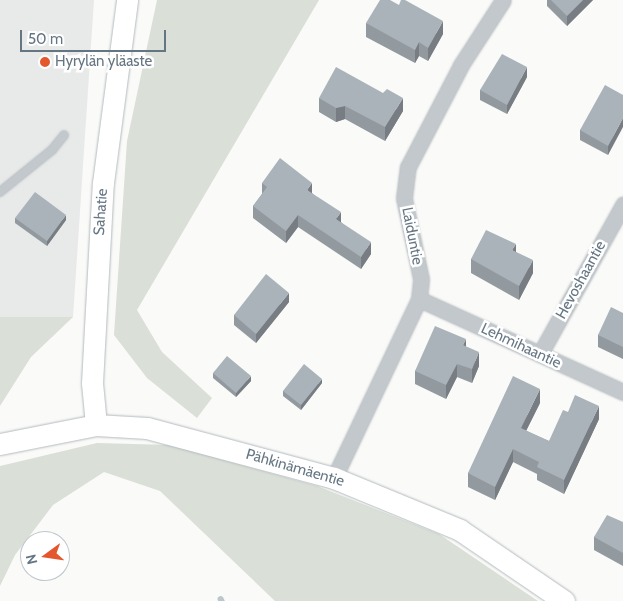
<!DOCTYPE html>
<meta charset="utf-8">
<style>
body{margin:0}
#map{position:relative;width:623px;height:601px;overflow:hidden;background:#fafaf8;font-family:Cabin,sans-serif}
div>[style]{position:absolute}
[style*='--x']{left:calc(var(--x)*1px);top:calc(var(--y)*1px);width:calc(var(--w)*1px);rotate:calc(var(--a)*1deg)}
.built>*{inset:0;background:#e8e9e9}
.green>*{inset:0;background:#dadfd7}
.stream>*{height:5.5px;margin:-2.75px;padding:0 2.75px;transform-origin:2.75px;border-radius:2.75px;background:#bbc7cb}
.roads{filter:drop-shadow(0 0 1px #b3babf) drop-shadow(0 0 1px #b3babf)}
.lane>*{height:8px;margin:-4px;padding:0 4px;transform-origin:4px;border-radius:4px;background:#c3c8cc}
.street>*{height:15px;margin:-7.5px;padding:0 7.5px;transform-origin:7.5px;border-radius:7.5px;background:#c3c8cc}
.secondary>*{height:21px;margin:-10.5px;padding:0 10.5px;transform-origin:10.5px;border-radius:10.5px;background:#fff}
.wall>*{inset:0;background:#929a9f}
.shaded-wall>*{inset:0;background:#777d82}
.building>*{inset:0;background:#aab3b9}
.dots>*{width:14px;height:14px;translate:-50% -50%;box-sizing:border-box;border:2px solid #fff;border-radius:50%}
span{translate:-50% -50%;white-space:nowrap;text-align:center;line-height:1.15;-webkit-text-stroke:5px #fff;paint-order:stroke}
.poi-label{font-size:15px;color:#657683}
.left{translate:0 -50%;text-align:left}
.street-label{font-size:15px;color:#657683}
.north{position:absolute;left:20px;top:531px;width:50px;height:50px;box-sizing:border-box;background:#fff;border:1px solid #c1c8cd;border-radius:50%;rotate:256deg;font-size:14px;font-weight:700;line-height:20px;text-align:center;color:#657683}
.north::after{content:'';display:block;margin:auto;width:18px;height:22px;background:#e4572e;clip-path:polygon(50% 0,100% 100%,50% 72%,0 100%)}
.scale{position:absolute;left:20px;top:30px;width:146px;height:22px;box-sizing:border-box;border:2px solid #657683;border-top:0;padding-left:6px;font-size:15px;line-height:18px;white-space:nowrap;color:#657683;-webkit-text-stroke:4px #fff;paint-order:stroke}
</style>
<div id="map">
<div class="built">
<i style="clip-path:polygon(0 0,94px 0,73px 317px,0 317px)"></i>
</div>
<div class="green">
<i style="clip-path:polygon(157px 0,319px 0,137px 310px,162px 352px,212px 398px,197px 418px,147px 378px,114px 335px,127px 141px)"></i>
<i style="clip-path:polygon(0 317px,73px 317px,31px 357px,0 406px)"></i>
<i style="clip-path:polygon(97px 443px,170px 445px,317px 486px,439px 534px,538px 601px,275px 601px,160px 491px,104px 472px,53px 505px,15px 555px,0 586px,0 466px)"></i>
</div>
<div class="stream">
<i style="--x:221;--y:599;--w:2;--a:63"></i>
</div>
<div class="roads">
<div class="lane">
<i style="--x:0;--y:192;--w:67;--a:-38.9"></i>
<i style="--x:52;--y:150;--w:19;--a:-51"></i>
</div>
<div class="street">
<i style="--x:419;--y:299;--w:224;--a:24.5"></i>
<i style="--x:540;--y:354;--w:171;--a:-60.9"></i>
<i style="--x:334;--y:478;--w:198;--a:-64.6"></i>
<i style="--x:419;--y:299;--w:20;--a:-84"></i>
<i style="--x:421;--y:279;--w:83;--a:-101.9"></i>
<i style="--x:404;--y:198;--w:31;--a:-83"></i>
<i style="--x:408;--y:167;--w:115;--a:-62.5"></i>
<i style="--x:461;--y:65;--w:77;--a:-57.1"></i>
</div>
<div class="secondary">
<i style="--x:96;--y:425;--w:42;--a:-95.4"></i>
<i style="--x:92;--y:383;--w:200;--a:-86.9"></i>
<i style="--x:103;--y:183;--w:185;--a:-82.5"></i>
<i style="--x:0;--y:444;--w:98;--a:-11.2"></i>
<i style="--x:96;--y:425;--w:51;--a:3.4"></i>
<i style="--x:147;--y:428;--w:194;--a:15"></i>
<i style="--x:334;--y:478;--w:136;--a:22.4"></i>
<i style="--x:460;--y:530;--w:126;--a:34.3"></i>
</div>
</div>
<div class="wall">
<i style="clip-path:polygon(547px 0,593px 0,567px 26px,547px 6px)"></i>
<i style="clip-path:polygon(366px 23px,443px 34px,428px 61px,419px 56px,415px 63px,366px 37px)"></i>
<i style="clip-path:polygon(527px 77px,507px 114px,480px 100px,480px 90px)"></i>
<i style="clip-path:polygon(623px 95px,608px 155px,580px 140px,580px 130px)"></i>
<i style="clip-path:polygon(319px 98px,403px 111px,385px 141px,345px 119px,336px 122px,319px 112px)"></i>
<i style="clip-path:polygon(262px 183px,312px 193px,341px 222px,371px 254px,361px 269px,298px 227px,286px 243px,253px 218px,253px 206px,262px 194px)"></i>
<i style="clip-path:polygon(15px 218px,66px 220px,47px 246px,15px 223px)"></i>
<i style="clip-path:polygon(516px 252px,533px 273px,519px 300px,471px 273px,471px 259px)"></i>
<i style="clip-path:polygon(289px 302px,256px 343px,234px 325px,234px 315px)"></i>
<i style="clip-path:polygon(623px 313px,623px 359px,598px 347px,598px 335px)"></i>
<i style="clip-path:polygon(466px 347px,479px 366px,472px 383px,457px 377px,446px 399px,415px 384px,415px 371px)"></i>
<i style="clip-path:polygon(213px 373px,251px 381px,236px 397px,213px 378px)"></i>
<i style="clip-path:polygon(322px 383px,301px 410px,283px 396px,283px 391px)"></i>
<i style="clip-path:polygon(540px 403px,526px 431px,549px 441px,599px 419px,564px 494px,537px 480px,537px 474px,513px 462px,495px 500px,468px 487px,468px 473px)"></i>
<i style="clip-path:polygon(623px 522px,623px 566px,594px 550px,594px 537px)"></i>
</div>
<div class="shaded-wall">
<i style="clip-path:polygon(583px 0,593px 0,567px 26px,567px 16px)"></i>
<i style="clip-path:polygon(443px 21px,443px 34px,428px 61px,428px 48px)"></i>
<i style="clip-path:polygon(419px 42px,419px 56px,415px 63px,415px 50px)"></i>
<i style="clip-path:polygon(527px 67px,527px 77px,507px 114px,507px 105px)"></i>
<i style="clip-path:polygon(403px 98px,403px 111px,385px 141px,385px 127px)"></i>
<i style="clip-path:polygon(345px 106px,345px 119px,336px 122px,336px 108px)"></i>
<i style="clip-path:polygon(623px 118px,623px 127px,608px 155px,608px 146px)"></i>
<i style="clip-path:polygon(312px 183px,312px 195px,307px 190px)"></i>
<i style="clip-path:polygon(341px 212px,341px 224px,336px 219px)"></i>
<i style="clip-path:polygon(66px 215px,66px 220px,47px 246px,47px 241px)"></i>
<i style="clip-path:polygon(298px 215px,298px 227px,286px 243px,286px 231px)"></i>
<i style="clip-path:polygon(371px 242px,371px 254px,361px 269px,361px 257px)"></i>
<i style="clip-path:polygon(516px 244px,516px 257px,512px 250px)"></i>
<i style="clip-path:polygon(533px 260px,533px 273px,519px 300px,519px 286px)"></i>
<i style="clip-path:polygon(289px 293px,289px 302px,256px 343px,256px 334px)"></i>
<i style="clip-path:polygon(466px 339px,466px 353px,463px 345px)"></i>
<i style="clip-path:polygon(479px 352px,479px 366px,472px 383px,472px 369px)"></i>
<i style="clip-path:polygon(457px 364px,457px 377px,446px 399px,446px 385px)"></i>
<i style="clip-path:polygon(251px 376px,251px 381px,236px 397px,236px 393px)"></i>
<i style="clip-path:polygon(322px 379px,322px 383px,301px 410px,301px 405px)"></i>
<i style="clip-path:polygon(540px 389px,540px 403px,521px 441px,521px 428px)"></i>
<i style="clip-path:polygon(599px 406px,599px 419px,564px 494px,564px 480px)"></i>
<i style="clip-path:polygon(513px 449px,513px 462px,495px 500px,495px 487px)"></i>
</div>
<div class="building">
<i style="clip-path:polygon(380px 0,390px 0,399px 5px,401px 0,405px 0,443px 21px,428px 48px,419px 42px,415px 50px,366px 23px)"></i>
<i style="clip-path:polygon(551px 0,583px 0,567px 16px)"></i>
<i style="clip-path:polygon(502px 54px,527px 67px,507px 105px,480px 90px)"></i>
<i style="clip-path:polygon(336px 67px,383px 93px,387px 89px,403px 98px,385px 127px,345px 106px,336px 108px,319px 98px)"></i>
<i style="clip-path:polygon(605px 85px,623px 95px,623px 118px,608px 146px,580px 130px)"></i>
<i style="clip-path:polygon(280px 158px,312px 183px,307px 190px,341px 212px,336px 219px,371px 242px,361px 257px,298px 215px,286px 231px,253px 206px,267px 187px,262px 183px)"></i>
<i style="clip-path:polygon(35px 192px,66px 215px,47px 241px,15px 218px)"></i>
<i style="clip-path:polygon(486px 230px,516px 244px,512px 250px,533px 260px,519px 286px,471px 259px)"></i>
<i style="clip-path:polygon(266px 274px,289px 293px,256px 334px,234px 315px)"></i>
<i style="clip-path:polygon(611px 307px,623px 313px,623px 347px,598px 335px)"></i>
<i style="clip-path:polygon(435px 326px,466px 339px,463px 345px,479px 352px,472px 369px,457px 364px,446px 385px,415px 371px)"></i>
<i style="clip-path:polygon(227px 356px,251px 376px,236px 393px,213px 373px)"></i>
<i style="clip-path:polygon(304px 364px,322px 379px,301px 405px,283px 391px)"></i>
<i style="clip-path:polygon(513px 376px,540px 389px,521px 428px,549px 441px,563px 410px,568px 412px,575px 395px,599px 406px,564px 480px,537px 467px,539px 462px,513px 449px,495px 487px,468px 473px)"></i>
<i style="clip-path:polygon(607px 515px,623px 522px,623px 553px,594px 537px)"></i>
</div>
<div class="dots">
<i style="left:45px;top:62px;background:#e4572e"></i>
</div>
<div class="poi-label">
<span class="left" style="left:55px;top:62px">Hyrylän yläaste</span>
</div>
<div class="street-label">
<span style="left:101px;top:212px;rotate:-86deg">Sahatie</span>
<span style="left:412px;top:236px;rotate:79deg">Laiduntie</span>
<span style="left:581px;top:280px;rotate:-61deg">Hevoshaantie</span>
<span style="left:521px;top:346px;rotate:25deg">Lehmihaantie</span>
<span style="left:295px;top:468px;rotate:16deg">Pähkinämäentie</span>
</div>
<div class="north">N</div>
<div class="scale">50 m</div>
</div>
